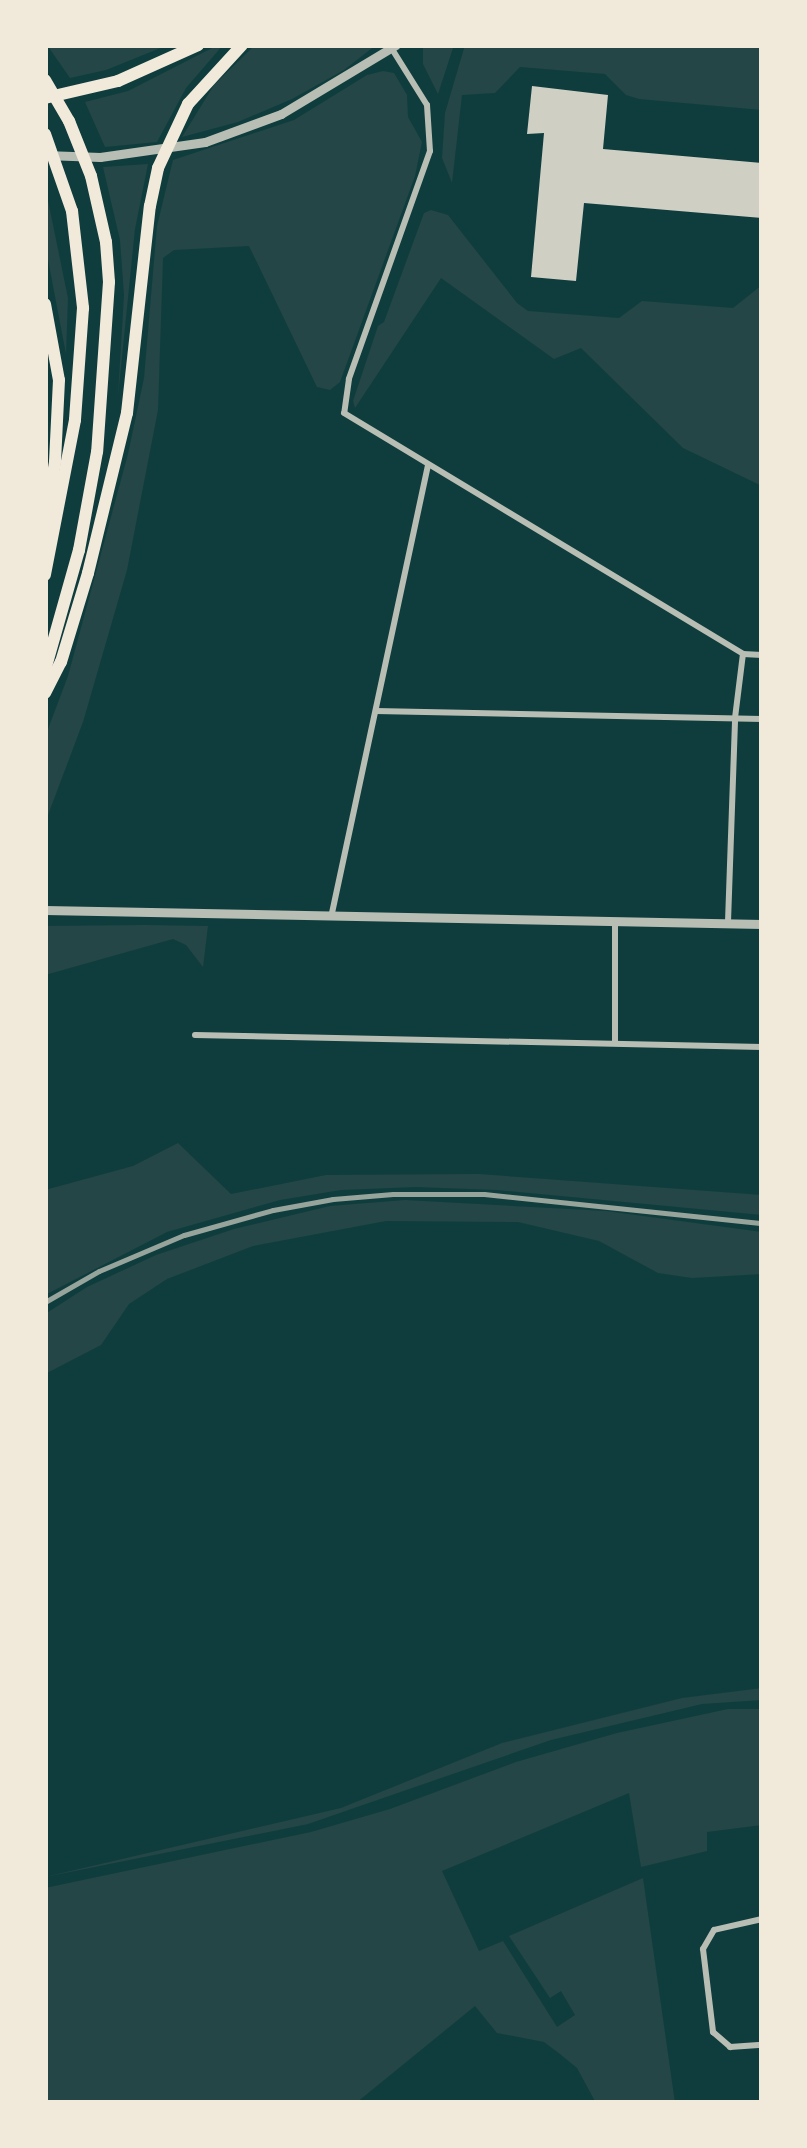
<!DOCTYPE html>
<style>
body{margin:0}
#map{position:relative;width:807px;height:2148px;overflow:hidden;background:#0f3d3e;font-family:Rubik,sans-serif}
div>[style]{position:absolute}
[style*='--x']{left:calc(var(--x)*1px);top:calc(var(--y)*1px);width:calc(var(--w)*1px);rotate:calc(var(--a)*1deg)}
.green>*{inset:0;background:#244646}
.building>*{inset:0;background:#cfcfc3}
.minor>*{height:6px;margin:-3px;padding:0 3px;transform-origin:3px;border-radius:3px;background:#b8beb3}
.tertiary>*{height:9px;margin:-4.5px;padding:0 4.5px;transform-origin:4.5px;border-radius:4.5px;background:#b8beb3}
.motorway>*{height:12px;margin:-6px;padding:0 6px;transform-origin:6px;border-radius:6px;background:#f1e9da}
.rail>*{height:5px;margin:-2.5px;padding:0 2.5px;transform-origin:2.5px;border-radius:2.5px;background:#97a49c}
span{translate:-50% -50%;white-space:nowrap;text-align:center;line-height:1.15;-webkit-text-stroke:8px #f1e9da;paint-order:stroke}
.frame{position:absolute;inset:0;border:48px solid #f1e9da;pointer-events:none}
</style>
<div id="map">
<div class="green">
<i style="clip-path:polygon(47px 45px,168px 45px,106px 70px,70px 78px)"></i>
<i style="clip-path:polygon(218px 45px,223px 45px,186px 88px,157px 142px,105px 147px,85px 102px,128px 91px)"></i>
<i style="clip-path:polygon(255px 45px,376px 45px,344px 70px,292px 99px,238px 122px,182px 137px,214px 85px)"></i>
<i style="clip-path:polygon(423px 45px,454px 45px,438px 94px,423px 64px)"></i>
<i style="clip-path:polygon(465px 45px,762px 45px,762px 110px,639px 99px,626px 95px,605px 74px,520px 67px,495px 93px,462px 95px,452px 183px,442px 158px,445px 113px)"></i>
<i style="clip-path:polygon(383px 71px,394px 73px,407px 95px,408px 117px,422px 142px,415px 176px,340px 382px,330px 390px,317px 387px,249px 246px,174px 250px,163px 258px,158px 410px,127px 570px,83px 722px,45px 823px,45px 737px,68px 676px,128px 454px,144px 378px,157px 226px,173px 160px,294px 120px,367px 75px)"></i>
<i style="clip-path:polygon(148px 164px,135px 229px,118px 396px,124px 295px,120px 240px,103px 167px)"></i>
<i style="clip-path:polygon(45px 186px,68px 298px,66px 354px,45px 244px)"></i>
<i style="clip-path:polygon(431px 210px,448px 215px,517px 303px,528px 311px,619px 318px,642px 301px,733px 308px,762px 285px,762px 486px,683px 448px,581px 348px,554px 359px,441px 278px,355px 408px,353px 401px,378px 326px,384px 322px,424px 213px)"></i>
<i style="clip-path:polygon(45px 926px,145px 925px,208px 926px,203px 967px,186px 945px,173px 939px,45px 975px)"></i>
<i style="clip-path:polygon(178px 1143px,231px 1194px,326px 1175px,479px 1174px,762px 1195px,762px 1215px,497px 1190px,416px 1187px,341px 1190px,280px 1200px,167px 1232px,45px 1295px,45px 1190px,133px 1166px)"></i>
<i style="clip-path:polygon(405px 1200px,606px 1211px,762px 1232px,762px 1274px,692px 1278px,658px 1273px,599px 1241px,518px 1222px,386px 1221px,253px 1246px,167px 1279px,129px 1304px,101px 1345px,45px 1374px,45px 1314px,87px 1287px,156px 1255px,234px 1229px,330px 1206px)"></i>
<i style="clip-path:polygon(762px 1688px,762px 1700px,702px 1704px,551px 1740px,308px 1824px,45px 1877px,341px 1808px,502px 1743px,682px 1698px)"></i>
<i style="clip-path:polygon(728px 1709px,762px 1709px,762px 1825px,707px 1832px,707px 1851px,641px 1867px,629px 1793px,442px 1871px,479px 1951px,503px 1941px,557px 2027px,575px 2015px,561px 1991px,550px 1998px,509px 1936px,643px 1878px,675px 2103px,596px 2103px,577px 2068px,560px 2054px,544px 2042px,497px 2033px,475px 2006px,356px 2103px,45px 2100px,45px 1888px,311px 1832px,390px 1809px,516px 1762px,617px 1733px)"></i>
</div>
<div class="building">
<i style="clip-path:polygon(532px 86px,608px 95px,603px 149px,762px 163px,762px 218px,584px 203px,576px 281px,531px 277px,544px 133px,527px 134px)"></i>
</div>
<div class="minor">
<i style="--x:392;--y:49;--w:66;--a:58"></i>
<i style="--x:427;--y:105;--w:46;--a:86.3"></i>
<i style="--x:430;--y:151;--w:242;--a:109.6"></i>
<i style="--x:349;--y:379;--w:34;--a:98"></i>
<i style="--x:344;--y:413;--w:466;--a:31.1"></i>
<i style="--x:743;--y:654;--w:19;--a:3"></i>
<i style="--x:376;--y:711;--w:386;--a:1.2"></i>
<i style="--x:332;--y:913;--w:458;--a:-77.9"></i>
<i style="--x:615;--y:921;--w:122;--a:90"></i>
<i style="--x:728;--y:922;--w:204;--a:-88"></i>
<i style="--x:735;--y:718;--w:64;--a:-82.9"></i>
<i style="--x:195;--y:1035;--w:567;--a:1.21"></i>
<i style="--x:762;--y:1919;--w:49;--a:167.1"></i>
<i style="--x:714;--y:1930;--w:22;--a:120"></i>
<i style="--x:703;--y:1949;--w:84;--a:83.1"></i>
<i style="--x:713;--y:2032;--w:23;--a:41"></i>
<i style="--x:730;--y:2047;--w:32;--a:-4"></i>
</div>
<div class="tertiary">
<i style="--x:45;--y:155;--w:55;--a:2.1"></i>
<i style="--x:100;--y:157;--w:106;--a:-8.1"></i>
<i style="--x:205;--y:142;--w:81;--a:-20.2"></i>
<i style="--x:281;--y:114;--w:134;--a:-31"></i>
<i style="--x:45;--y:910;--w:717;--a:1.12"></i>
</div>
<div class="motorway">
<i style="--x:45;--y:80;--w:48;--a:59.7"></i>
<i style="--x:69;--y:121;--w:59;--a:68.2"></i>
<i style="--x:91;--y:176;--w:68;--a:77.2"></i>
<i style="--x:106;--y:242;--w:40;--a:85.7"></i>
<i style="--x:109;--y:282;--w:170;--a:94"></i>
<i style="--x:97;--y:452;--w:100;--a:100.4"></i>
<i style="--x:79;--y:550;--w:125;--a:105.8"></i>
<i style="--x:45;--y:98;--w:75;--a:-13.1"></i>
<i style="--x:118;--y:81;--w:88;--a:-24.2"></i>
<i style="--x:45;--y:134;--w:82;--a:70.7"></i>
<i style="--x:72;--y:211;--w:98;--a:83.5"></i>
<i style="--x:83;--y:308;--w:112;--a:94.1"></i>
<i style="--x:75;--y:420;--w:158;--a:101"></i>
<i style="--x:45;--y:304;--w:77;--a:79.6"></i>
<i style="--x:59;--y:380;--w:82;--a:92.8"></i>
<i style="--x:55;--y:462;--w:62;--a:99.3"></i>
<i style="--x:45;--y:693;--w:35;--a:-63"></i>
<i style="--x:61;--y:662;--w:93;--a:-73.1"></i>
<i style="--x:88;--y:573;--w:165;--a:-76.3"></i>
<i style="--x:127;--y:413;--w:208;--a:-83.7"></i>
<i style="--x:150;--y:206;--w:39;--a:-78"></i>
<i style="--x:158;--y:168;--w:71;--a:-64.9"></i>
<i style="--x:188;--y:104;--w:80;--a:-47.5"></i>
</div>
<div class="rail">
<i style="--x:45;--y:1302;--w:62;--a:-29.9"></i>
<i style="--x:99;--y:1271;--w:92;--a:-23"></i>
<i style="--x:184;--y:1235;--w:92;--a:-15.7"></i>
<i style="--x:273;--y:1210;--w:61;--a:-10.4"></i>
<i style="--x:333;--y:1199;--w:60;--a:-4.8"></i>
<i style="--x:393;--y:1194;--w:91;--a:0"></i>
<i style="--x:484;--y:1194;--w:280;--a:6"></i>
</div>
<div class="frame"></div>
</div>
